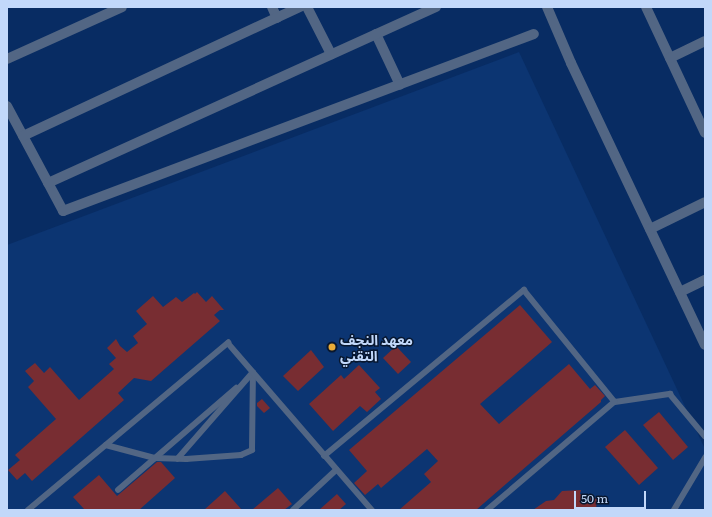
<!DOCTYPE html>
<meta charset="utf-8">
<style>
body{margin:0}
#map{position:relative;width:712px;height:517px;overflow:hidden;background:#082c63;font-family:Literata,"Noto Sans Arabic",serif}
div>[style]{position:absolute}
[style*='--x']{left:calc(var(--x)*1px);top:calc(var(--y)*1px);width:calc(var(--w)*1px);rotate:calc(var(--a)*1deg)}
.built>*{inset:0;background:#0c3572}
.building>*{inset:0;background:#782d32}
.service>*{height:5.5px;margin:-2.75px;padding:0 2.75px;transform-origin:2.75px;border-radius:2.75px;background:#526684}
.minor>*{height:10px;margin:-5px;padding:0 5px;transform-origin:5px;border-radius:5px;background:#526684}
.dots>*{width:11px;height:11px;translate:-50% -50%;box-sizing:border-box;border:2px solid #08172f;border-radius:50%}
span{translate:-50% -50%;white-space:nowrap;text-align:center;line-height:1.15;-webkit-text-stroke:3px #08172f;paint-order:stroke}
.poi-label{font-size:14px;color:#c2d8fa;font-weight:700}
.left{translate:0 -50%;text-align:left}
.frame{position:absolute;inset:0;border:8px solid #c2d8fa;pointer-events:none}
.scale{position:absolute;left:574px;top:491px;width:72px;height:18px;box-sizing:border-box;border:2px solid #c2d8fa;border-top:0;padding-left:5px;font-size:12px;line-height:14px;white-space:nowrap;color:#c2d8fa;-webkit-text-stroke:3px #08172f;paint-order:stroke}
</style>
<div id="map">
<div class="built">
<i style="clip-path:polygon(519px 52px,705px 449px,705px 510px,7px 510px,7px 245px)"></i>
</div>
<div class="building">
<i style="clip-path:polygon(197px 292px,206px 302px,212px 296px,224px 310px,220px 310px,214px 315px,220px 321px,151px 381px,134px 378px,118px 393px,124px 400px,32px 481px,25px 473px,17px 480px,8px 470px,20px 460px,15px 455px,56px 419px,28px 387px,34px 381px,25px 371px,35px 363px,44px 373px,50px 367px,79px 400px,114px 369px,109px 364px,116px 358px,107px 348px,116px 339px,120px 346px,127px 352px,138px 343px,133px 336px,147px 324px,136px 311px,153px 296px,163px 307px,176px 297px,182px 302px,194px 293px,195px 294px)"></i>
<i style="clip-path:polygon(520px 305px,552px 342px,480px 404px,499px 424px,569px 364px,590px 389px,595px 385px,605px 396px,601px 400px,601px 402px,476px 510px,399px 510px,431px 482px,424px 474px,438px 461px,427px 449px,381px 488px,378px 484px,365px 495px,354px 483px,367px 471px,349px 450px)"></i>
<i style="clip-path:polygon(396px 346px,411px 362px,398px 374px,383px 358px)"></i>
<i style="clip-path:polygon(311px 350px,324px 367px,298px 391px,283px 376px)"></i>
<i style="clip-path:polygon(359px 365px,380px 388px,375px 392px,381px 399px,367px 412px,360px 406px,333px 431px,309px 404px,341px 375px,344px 379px)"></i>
<i style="clip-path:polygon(262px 399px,270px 408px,264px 413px,257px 406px,257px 403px)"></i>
<i style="clip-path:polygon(659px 412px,688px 447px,673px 460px,643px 425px)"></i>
<i style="clip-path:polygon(625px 430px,658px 468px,639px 485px,605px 447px)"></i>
<i style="clip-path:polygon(157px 462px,161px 462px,175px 478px,139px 510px,85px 510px,73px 497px,99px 475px,117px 496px)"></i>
<i style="clip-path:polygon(278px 488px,292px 504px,284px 510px,252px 510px)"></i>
<i style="clip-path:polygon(581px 490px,580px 494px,587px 494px,588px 497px,597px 498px,596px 510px,533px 510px,546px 501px,554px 500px,562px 491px)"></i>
<i style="clip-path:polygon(225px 491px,242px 510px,204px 510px)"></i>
<i style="clip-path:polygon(337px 494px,346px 504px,339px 510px,319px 510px)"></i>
</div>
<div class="service">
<i style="--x:615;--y:402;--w:56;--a:-8.3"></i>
<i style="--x:670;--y:394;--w:55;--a:50.2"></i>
<i style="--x:106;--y:445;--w:51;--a:14.9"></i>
<i style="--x:155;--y:458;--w:31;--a:2"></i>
<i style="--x:186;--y:459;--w:55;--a:-4.2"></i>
<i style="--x:241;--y:455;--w:12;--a:-24"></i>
<i style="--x:252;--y:450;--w:77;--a:-89.3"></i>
<i style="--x:253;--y:373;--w:114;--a:131.1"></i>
<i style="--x:324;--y:456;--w:260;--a:-39.7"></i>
<i style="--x:524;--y:290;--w:144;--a:50.9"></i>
<i style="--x:615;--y:402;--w:167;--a:139.6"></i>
<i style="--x:118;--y:490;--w:156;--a:-40.8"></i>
<i style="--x:28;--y:510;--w:261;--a:-39.9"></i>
<i style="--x:228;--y:343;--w:221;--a:49.2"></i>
<i style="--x:293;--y:510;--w:59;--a:-42.9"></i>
<i style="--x:674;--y:510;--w:61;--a:-59.2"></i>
</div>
<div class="minor">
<i style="--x:272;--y:7;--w:12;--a:66"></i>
<i style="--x:307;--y:7;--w:53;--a:62.9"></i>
<i style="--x:547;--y:7;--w:61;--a:66.8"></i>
<i style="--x:571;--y:63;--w:312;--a:64.6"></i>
<i style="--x:646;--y:7;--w:139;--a:64.9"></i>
<i style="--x:376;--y:34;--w:56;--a:64.8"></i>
<i style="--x:670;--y:58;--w:39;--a:-26"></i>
<i style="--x:7;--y:59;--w:126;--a:-24.3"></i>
<i style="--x:7;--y:106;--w:119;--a:61.9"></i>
<i style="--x:63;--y:211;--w:503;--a:-20.6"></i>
<i style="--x:23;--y:136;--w:306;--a:-25"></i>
<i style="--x:48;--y:183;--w:426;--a:-24.4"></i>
<i style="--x:650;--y:229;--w:61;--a:-26.1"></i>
<i style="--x:680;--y:292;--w:28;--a:-26"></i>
</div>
<div class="dots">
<i style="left:332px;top:347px;background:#e8ab37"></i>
</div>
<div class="poi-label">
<span class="left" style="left:340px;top:347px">معهد النجف<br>التقني</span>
</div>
<div class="frame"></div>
<div class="scale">50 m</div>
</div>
